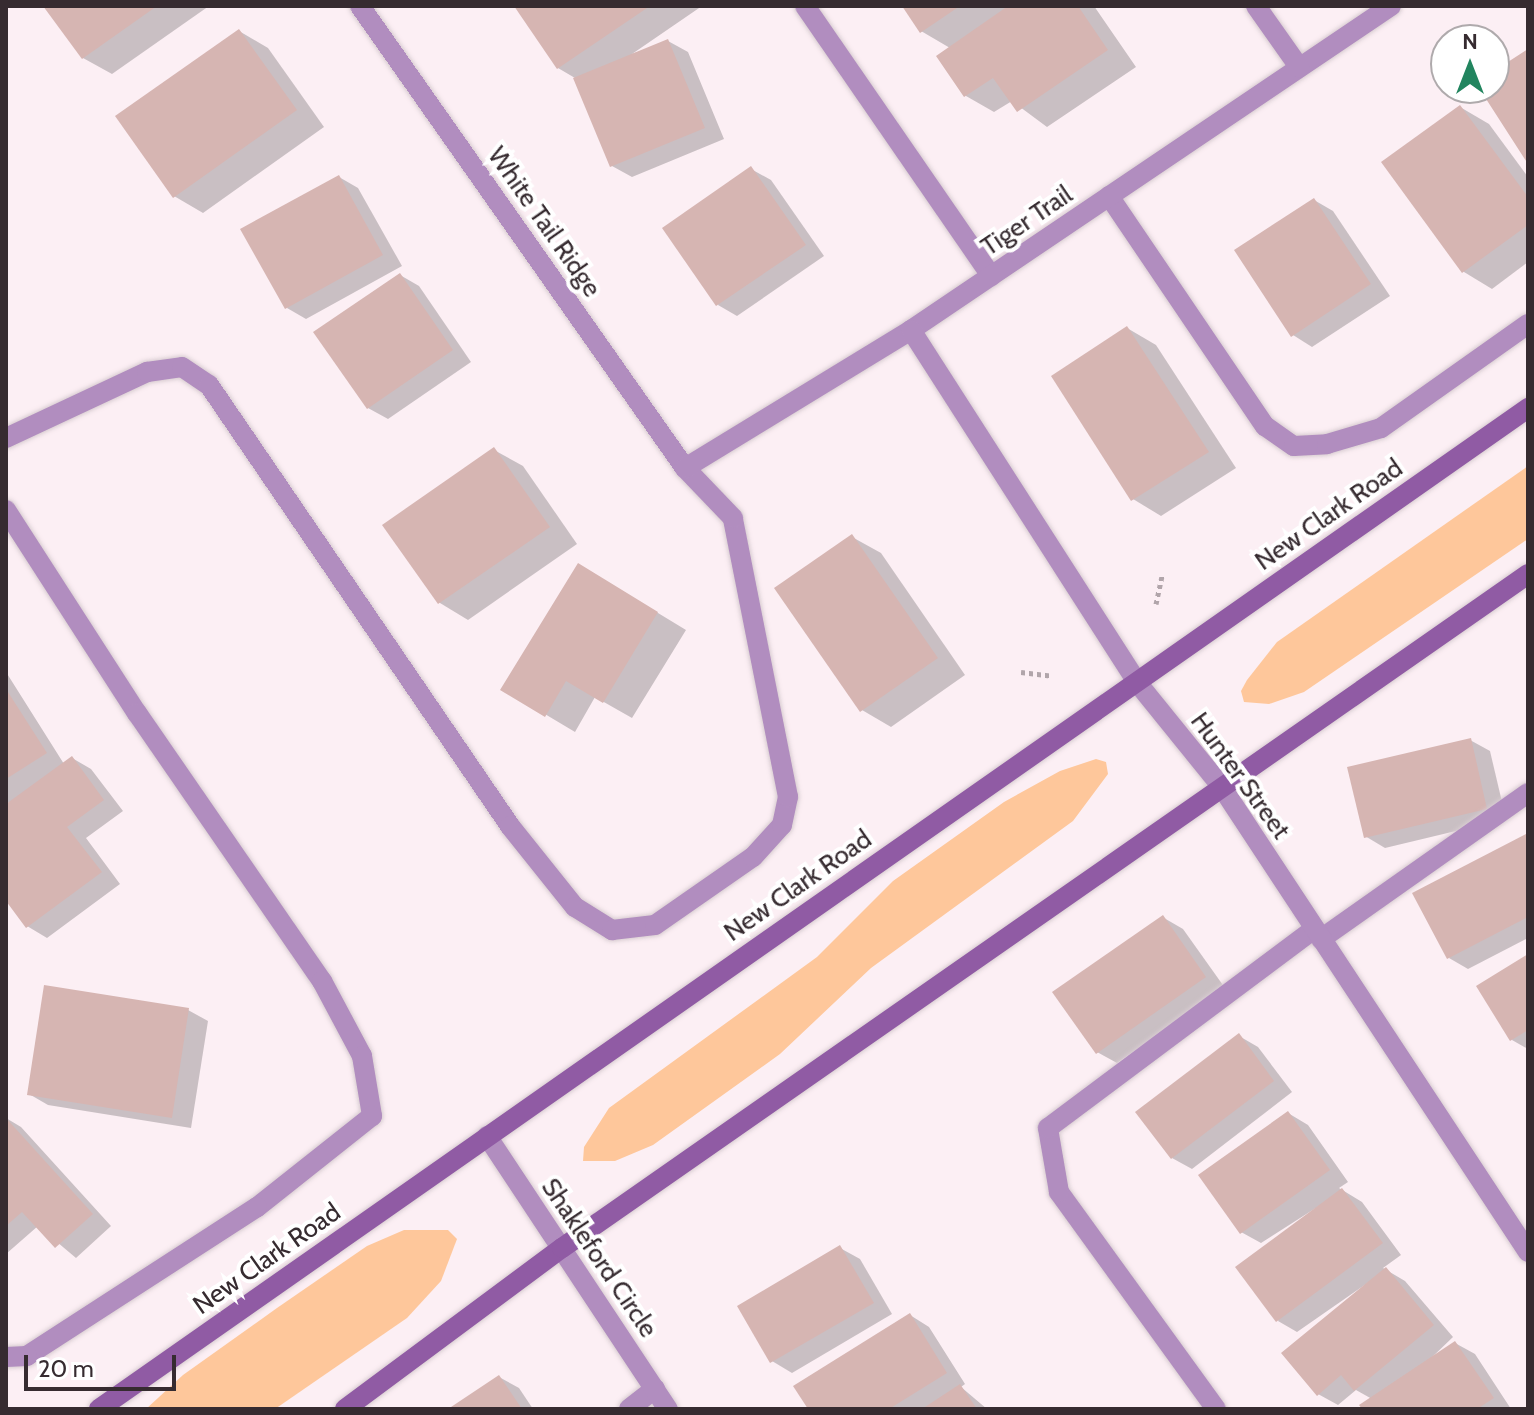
<!DOCTYPE html>
<style>
body{margin:0}
#map{position:relative;width:1534px;height:1415px;overflow:hidden;background:#fceff4;font-family:Cabin,sans-serif}
div>[style]{position:absolute}
[style*='--x']{left:calc(var(--x)*1px);top:calc(var(--y)*1px);width:calc(var(--w)*1px);rotate:calc(var(--a)*1deg)}
.green>*{inset:0;background:#fec79b}
.shadow>*{inset:0;background:#0003}
.building>*{inset:0;background:#d6b5b2}
.path>*{height:5px;margin-top:-2.5px;transform-origin:0;background:repeating-linear-gradient(90deg,#b1a5aa 0 4px,transparent 0 8px)}
.roads{filter:drop-shadow(0 0 2px #d8ccd1) drop-shadow(0 0 2px #d8ccd1)}
.lane>*{height:20px;margin:-10px;padding:0 10px;transform-origin:10px;border-radius:10px;background:#b18dbf}
.street>*{height:20px;margin:-10px;padding:0 10px;transform-origin:10px;border-radius:10px;background:#b18dbf}
.secondary>*{height:20px;margin:-10px;padding:0 10px;transform-origin:10px;border-radius:10px;background:#905ba4}
span{translate:-50% -50%;white-space:nowrap;text-align:center;line-height:1.15;-webkit-text-stroke:8px #fff;paint-order:stroke}
.street-label{font-size:26px;color:#362b30}
.frame{position:absolute;inset:0;border:8px solid #362b30;pointer-events:none}
.north{position:absolute;left:1430px;top:24px;width:80px;height:80px;box-sizing:border-box;background:#fff;border:2px solid #afaaac;border-radius:50%;rotate:0deg;font-size:22px;font-weight:700;line-height:32px;text-align:center;color:#362b30}
.north::after{content:'';display:block;margin:auto;width:28px;height:36px;background:#22855f;clip-path:polygon(50% 0,100% 100%,50% 72%,0 100%)}
.scale{position:absolute;left:24px;top:1355px;width:152px;height:36px;box-sizing:border-box;border:4px solid #362b30;border-top:0;padding-left:10px;font-size:24px;line-height:28px;white-space:nowrap;color:#362b30;-webkit-text-stroke:6px #fff;paint-order:stroke}
</style>
<div id="map">
<div class="green">
<i style="clip-path:polygon(1528px 466px,1528px 539px,1304px 692px,1269px 704px,1244px 702px,1241px 691px,1247px 680px,1277px 642px)"></i>
<i style="clip-path:polygon(1096px 759px,1106px 762px,1108px 774px,1073px 821px,871px 968px,780px 1054px,653px 1145px,615px 1161px,583px 1161px,584px 1147px,609px 1108px,817px 957px,893px 881px,1004px 802px,1060px 771px)"></i>
<i style="clip-path:polygon(404px 1230px,448px 1230px,457px 1239px,441px 1281px,407px 1318px,275px 1409px,146px 1409px,183px 1375px,277px 1308px,367px 1246px)"></i>
</div>
<div class="shadow">
<i style="clip-path:polygon(46px 6px,209px 6px,112px 74px,83px 58px)"></i>
<i style="clip-path:polygon(516px 6px,702px 6px,632px 54px,668px 41px,688px 52px,724px 139px,632px 177px,612px 166px,575px 78px,558px 68px)"></i>
<i style="clip-path:polygon(904px 6px,1094px 6px,1136px 67px,1047px 127px,1012px 101px,994px 112px,966px 96px,950px 48px,921px 31px)"></i>
<i style="clip-path:polygon(239px 31px,268px 48px,324px 127px,203px 213px,174px 196px)"></i>
<i style="clip-path:polygon(1460px 107px,1489px 124px,1528px 177px,1528px 262px,1492px 289px,1464px 272px,1384px 162px)"></i>
<i style="clip-path:polygon(751px 169px,771px 180px,824px 256px,737px 316px,718px 305px)"></i>
<i style="clip-path:polygon(339px 177px,358px 188px,402px 266px,306px 319px,287px 308px)"></i>
<i style="clip-path:polygon(1314px 200px,1333px 211px,1390px 296px,1312px 347px,1293px 335px)"></i>
<i style="clip-path:polygon(400px 275px,419px 286px,471px 362px,388px 419px,368px 408px)"></i>
<i style="clip-path:polygon(1127px 328px,1156px 345px,1236px 468px,1161px 516px,1133px 499px)"></i>
<i style="clip-path:polygon(494px 450px,523px 466px,577px 544px,468px 620px,440px 603px,385px 526px)"></i>
<i style="clip-path:polygon(852px 537px,881px 553px,965px 675px,891px 727px,862px 710px)"></i>
<i style="clip-path:polygon(607px 582px,686px 630px,632px 718px,595px 697px,575px 732px,503px 689px)"></i>
<i style="clip-path:polygon(6px 672px,64px 764px,72px 758px,91px 769px,123px 811px,86px 838px,120px 884px,47px 938px,27px 926px,6px 898px,6px 806px,10px 803px,6px 802px)"></i>
<i style="clip-path:polygon(1470px 740px,1490px 751px,1506px 819px,1385px 848px,1365px 836px)"></i>
<i style="clip-path:polygon(1528px 835px,1528px 938px,1468px 969px,1449px 958px)"></i>
<i style="clip-path:polygon(1164px 918px,1183px 929px,1225px 988px,1117px 1063px,1097px 1052px)"></i>
<i style="clip-path:polygon(1528px 956px,1528px 1049px,1512px 1040px)"></i>
<i style="clip-path:polygon(188px 1010px,208px 1021px,191px 1128px,48px 1105px,29px 1094px)"></i>
<i style="clip-path:polygon(1239px 1036px,1258px 1047px,1292px 1092px,1192px 1169px,1172px 1158px)"></i>
<i style="clip-path:polygon(1288px 1113px,1308px 1125px,1348px 1182px,1339px 1188px,1362px 1202px,1401px 1255px,1383px 1268px,1405px 1281px,1453px 1337px,1426px 1363px,1455px 1343px,1475px 1354px,1511px 1409px,1364px 1409px,1372px 1399px,1356px 1390px,1338px 1405px,1318px 1394px,1379px 1275px,1297px 1332px,1278px 1321px,1333px 1197px,1261px 1243px,1241px 1232px)"></i>
<i style="clip-path:polygon(6px 1118px,21px 1127px,111px 1226px,76px 1258px,38px 1226px,6px 1254px)"></i>
<i style="clip-path:polygon(840px 1248px,860px 1259px,892px 1314px,792px 1373px,772px 1361px)"></i>
<i style="clip-path:polygon(910px 1315px,929px 1327px,965px 1384px,961px 1387px,987px 1409px,810px 1409px)"></i>
<i style="clip-path:polygon(499px 1377px,519px 1388px,533px 1409px,451px 1409px)"></i>
</div>
<div class="building">
<i style="clip-path:polygon(43px 6px,157px 6px,82px 59px)"></i>
<i style="clip-path:polygon(514px 6px,650px 6px,557px 69px)"></i>
<i style="clip-path:polygon(902px 6px,960px 6px,920px 33px)"></i>
<i style="clip-path:polygon(1008px 6px,1078px 6px,1108px 50px,1017px 112px,993px 78px,964px 97px,936px 56px)"></i>
<i style="clip-path:polygon(239px 29px,297px 110px,173px 198px,115px 116px)"></i>
<i style="clip-path:polygon(668px 39px,705px 128px,610px 167px,573px 78px)"></i>
<i style="clip-path:polygon(1528px 49px,1528px 164px,1479px 88px,1494px 88px,1494px 71px)"></i>
<i style="clip-path:polygon(1460px 105px,1528px 197px,1528px 225px,1462px 273px,1381px 162px)"></i>
<i style="clip-path:polygon(751px 166px,806px 245px,716px 306px,662px 228px)"></i>
<i style="clip-path:polygon(339px 175px,383px 255px,285px 309px,240px 229px)"></i>
<i style="clip-path:polygon(1314px 198px,1371px 284px,1291px 337px,1234px 250px)"></i>
<i style="clip-path:polygon(400px 273px,453px 350px,367px 409px,313px 332px)"></i>
<i style="clip-path:polygon(1127px 326px,1209px 452px,1131px 501px,1051px 376px)"></i>
<i style="clip-path:polygon(494px 447px,550px 527px,438px 604px,382px 525px)"></i>
<i style="clip-path:polygon(852px 534px,938px 658px,860px 712px,774px 588px)"></i>
<i style="clip-path:polygon(578px 563px,658px 612px,603px 703px,566px 681px,545px 717px,500px 690px)"></i>
<i style="clip-path:polygon(6px 689px,47px 753px,6px 779px)"></i>
<i style="clip-path:polygon(1471px 738px,1487px 809px,1364px 838px,1347px 767px)"></i>
<i style="clip-path:polygon(72px 756px,104px 800px,67px 827px,102px 872px,26px 928px,6px 901px,6px 804px)"></i>
<i style="clip-path:polygon(1528px 833px,1528px 917px,1447px 959px,1412px 893px)"></i>
<i style="clip-path:polygon(1163px 915px,1206px 977px,1096px 1054px,1052px 992px)"></i>
<i style="clip-path:polygon(1528px 954px,1528px 1030px,1510px 1041px,1476px 986px)"></i>
<i style="clip-path:polygon(44px 985px,189px 1008px,172px 1118px,27px 1095px)"></i>
<i style="clip-path:polygon(1239px 1033px,1274px 1081px,1171px 1159px,1135px 1112px)"></i>
<i style="clip-path:polygon(1288px 1111px,1330px 1170px,1240px 1234px,1198px 1175px)"></i>
<i style="clip-path:polygon(6px 1118px,93px 1214px,55px 1248px,22px 1212px,6px 1226px)"></i>
<i style="clip-path:polygon(1342px 1188px,1383px 1243px,1276px 1322px,1235px 1267px)"></i>
<i style="clip-path:polygon(840px 1245px,874px 1303px,770px 1363px,737px 1306px)"></i>
<i style="clip-path:polygon(1386px 1267px,1434px 1325px,1354px 1391px,1341px 1375px,1317px 1396px,1281px 1353px)"></i>
<i style="clip-path:polygon(910px 1313px,947px 1373px,889px 1409px,808px 1409px,793px 1386px)"></i>
<i style="clip-path:polygon(1455px 1341px,1494px 1398px,1477px 1409px,1362px 1409px,1359px 1405px)"></i>
<i style="clip-path:polygon(499px 1375px,522px 1409px,448px 1409px)"></i>
<i style="clip-path:polygon(960px 1384px,977px 1409px,922px 1409px)"></i>
</div>
<div class="path">
<i style="--x:1156;--y:604;--w:30;--a:-78"></i>
<i style="--x:1021;--y:672;--w:31;--a:7"></i>
</div>
<div class="roads">
<div class="lane">
<i style="--x:805;--y:6;--w:328;--a:55.4"></i>
<i style="--x:1109;--y:196;--w:278;--a:55.9"></i>
<i style="--x:1265;--y:426;--w:35;--a:35"></i>
<i style="--x:1294;--y:446;--w:33;--a:-3"></i>
<i style="--x:1327;--y:444;--w:56;--a:-16.5"></i>
<i style="--x:1381;--y:428;--w:180;--a:-35.3"></i>
<i style="--x:6;--y:438;--w:156;--a:-25.1"></i>
<i style="--x:147;--y:372;--w:35;--a:-8"></i>
<i style="--x:182;--y:367;--w:32;--a:34"></i>
<i style="--x:209;--y:385;--w:534;--a:55.68"></i>
<i style="--x:510;--y:826;--w:104;--a:51.3"></i>
<i style="--x:575;--y:907;--w:44;--a:31.9"></i>
<i style="--x:612;--y:930;--w:43;--a:-6.6"></i>
<i style="--x:655;--y:925;--w:119;--a:-34.8"></i>
<i style="--x:753;--y:857;--w:43;--a:-47.8"></i>
<i style="--x:782;--y:825;--w:29;--a:-78"></i>
<i style="--x:788;--y:797;--w:284;--a:-101.2"></i>
<i style="--x:733;--y:518;--w:69;--a:-133.8"></i>
<i style="--x:6;--y:510;--w:242;--a:57.2"></i>
<i style="--x:137;--y:713;--w:326;--a:55.4"></i>
<i style="--x:322;--y:981;--w:85;--a:61.9"></i>
<i style="--x:362;--y:1056;--w:61;--a:80.5"></i>
<i style="--x:372;--y:1116;--w:147;--a:141.6"></i>
<i style="--x:257;--y:1207;--w:274;--a:147.1"></i>
<i style="--x:27;--y:1356;--w:21;--a:177"></i>
<i style="--x:1321;--y:939;--w:253;--a:-35.2"></i>
<i style="--x:629;--y:1409;--w:33;--a:-38"></i>
<i style="--x:1216;--y:1409;--w:268;--a:-125.9"></i>
<i style="--x:1059;--y:1192;--w:65;--a:-99.8"></i>
<i style="--x:1048;--y:1128;--w:332;--a:-36.8"></i>
</div>
<div class="street">
<i style="--x:360;--y:6;--w:565;--a:54.88"></i>
<i style="--x:685;--y:468;--w:265;--a:-31.4"></i>
<i style="--x:911;--y:330;--w:579;--a:-34.02"></i>
<i style="--x:1256;--y:6;--w:75;--a:54.8"></i>
<i style="--x:911;--y:330;--w:417;--a:57.3"></i>
<i style="--x:1136;--y:681;--w:135;--a:51"></i>
<i style="--x:1221;--y:786;--w:558;--a:56.62"></i>
<i style="--x:487;--y:1136;--w:328;--a:56.5"></i>
</div>
<div class="secondary">
<i style="--x:99;--y:1409;--w:1745;--a:-35.01"></i>
<i style="--x:345;--y:1409;--w:270;--a:-36.6"></i>
<i style="--x:562;--y:1248;--w:1178;--a:-34.9"></i>
</div>
</div>
<div class="street-label">
<span style="left:1027px;top:221px;rotate:-34deg">Tiger Trail</span>
<span style="left:544px;top:222px;rotate:55deg">White Tail Ridge</span>
<span style="left:1329px;top:515px;rotate:-35deg">New Clark Road</span>
<span style="left:1240px;top:776px;rotate:54deg">Hunter Street</span>
<span style="left:798px;top:886px;rotate:-35deg">New Clark Road</span>
<span style="left:599px;top:1258px;rotate:56deg">Shakleford Circle</span>
<span style="left:267px;top:1259px;rotate:-35deg">New Clark Road</span>
</div>
<div class="frame"></div>
<div class="north">N</div>
<div class="scale">20 m</div>
</div>
